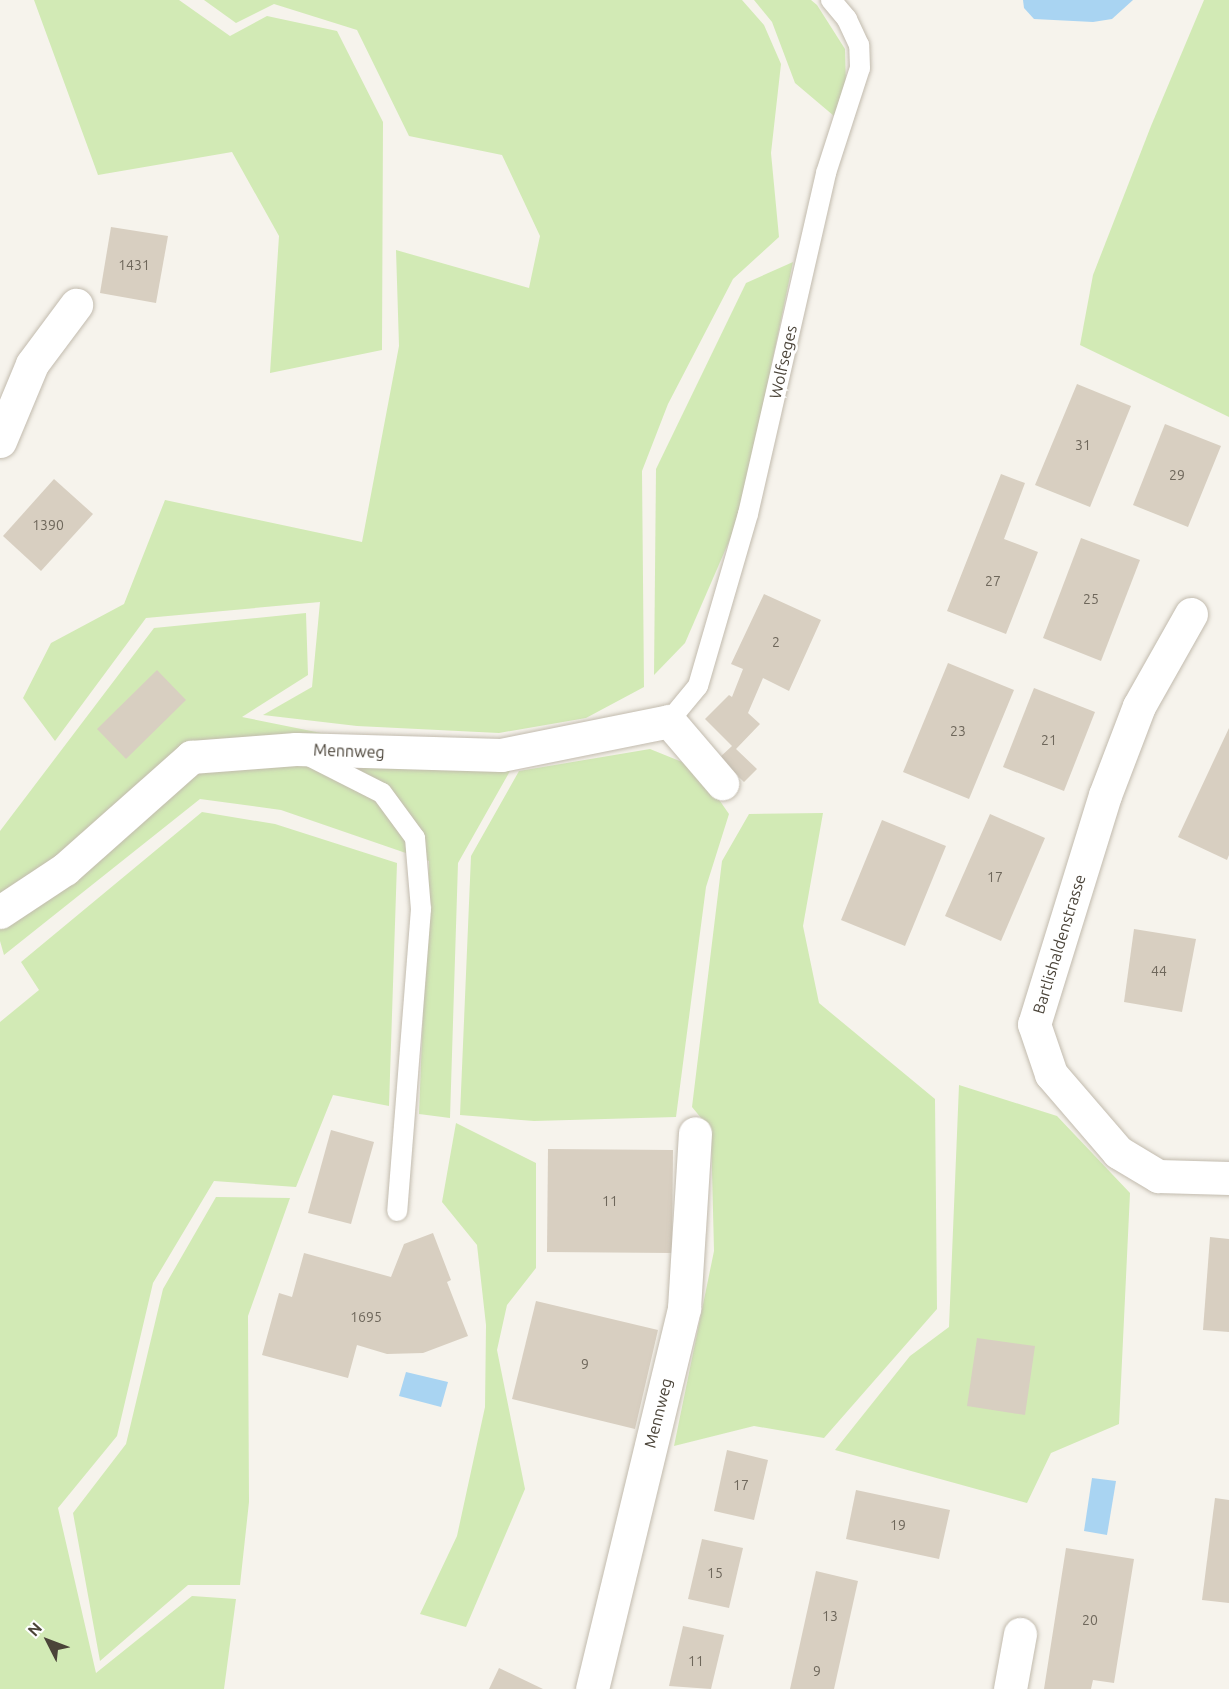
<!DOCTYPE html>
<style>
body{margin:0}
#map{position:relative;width:1229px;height:1689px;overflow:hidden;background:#f6f3ec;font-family:Ubuntu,sans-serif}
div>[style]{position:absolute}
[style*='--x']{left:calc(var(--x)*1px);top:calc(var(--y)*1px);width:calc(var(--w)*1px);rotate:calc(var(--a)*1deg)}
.green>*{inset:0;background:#d2eab5}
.water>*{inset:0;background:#a9d4f2}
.building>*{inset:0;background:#d8cfc1}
.roads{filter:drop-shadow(0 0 2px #c2bbae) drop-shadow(0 0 2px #c2bbae)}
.service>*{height:20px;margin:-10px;padding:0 10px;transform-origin:10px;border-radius:10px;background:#fff}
.minor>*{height:33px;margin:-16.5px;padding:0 16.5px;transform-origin:16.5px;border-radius:16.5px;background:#fff}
span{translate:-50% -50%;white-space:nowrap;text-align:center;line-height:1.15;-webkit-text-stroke:5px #fff;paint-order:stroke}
.number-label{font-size:14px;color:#6e675b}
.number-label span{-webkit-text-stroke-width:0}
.street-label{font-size:16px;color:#4b4439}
.north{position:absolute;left:18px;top:1611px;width:60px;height:60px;-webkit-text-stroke:4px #fff;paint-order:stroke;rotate:312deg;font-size:16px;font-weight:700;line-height:24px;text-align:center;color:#4b4439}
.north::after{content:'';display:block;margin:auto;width:21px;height:27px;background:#4b4439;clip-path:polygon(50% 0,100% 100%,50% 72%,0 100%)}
</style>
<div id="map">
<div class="green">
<i style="clip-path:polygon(34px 0,179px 0,230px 36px,267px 16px,337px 31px,383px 122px,382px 350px,270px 373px,279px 236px,232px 152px,98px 175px)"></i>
<i style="clip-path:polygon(204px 0,742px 0,764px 25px,781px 64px,771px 153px,779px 237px,733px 279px,668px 404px,642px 471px,644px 687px,586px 718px,499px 733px,357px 726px,263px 715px,312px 687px,320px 602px,146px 618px,55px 741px,23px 698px,51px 643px,124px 604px,165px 500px,362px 542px,399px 346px,396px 250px,529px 288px,540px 236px,502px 155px,409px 136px,357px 30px,274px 4px,236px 23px)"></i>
<i style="clip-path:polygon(754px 0,811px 0,817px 5px,845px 49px,846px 87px,834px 116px,795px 83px,772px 22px)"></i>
<i style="clip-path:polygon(1204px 0,1229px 0,1229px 417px,1080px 345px,1093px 275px,1151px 126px)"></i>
<i style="clip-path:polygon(793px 262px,740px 516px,685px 643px,654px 675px,656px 469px,746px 283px)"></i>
<i style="clip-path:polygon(306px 613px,308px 675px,242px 717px,510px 771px,458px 863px,450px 1118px,419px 1114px,429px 861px,281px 810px,200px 799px,4px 955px,0 941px,0 831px,154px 628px)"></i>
<i style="clip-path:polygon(650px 749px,697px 768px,729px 814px,706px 887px,676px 1117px,534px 1121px,460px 1115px,471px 856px,519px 771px)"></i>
<i style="clip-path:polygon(202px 812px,275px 824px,397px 863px,389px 1106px,333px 1095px,296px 1187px,214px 1181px,153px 1283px,117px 1436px,58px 1508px,96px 1673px,192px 1596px,236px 1599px,224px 1689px,0 1689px,0 1022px,39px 990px,21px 962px)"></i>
<i style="clip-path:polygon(823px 813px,803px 926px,819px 1003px,935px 1099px,937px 1309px,824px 1438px,754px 1426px,674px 1446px,714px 1251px,711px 1130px,692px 1107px,722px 861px,749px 814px)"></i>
<i style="clip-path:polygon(959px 1085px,1057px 1116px,1130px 1193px,1119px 1424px,1051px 1453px,1027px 1503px,835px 1450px,910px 1356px,949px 1327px)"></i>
<i style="clip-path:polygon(456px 1123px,536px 1163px,536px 1268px,507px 1305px,497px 1350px,525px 1489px,466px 1627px,420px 1614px,457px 1536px,485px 1407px,486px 1325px,477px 1245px,442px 1202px)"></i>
<i style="clip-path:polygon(216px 1197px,290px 1198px,248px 1316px,249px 1502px,240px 1585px,188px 1585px,100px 1661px,73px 1513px,126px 1444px,163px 1289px)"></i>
</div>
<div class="water">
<i style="clip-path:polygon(1023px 0,1133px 0,1112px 19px,1093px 22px,1034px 19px,1024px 8px)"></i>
<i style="clip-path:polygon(406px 1372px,448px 1382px,441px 1407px,399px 1396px)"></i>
<i style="clip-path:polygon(1092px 1478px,1116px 1481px,1107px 1535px,1084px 1531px)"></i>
</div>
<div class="building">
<i style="clip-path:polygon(111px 227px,168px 236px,156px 303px,100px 293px)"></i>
<i style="clip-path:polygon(1077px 384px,1131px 406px,1090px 507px,1035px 485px)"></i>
<i style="clip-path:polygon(1165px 424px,1221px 446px,1188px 527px,1133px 505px)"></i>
<i style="clip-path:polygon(1001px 474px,1025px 483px,1004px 539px,1038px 552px,1006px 634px,947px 611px)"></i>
<i style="clip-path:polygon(54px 479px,93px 514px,41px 571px,3px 536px)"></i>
<i style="clip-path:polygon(1081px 538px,1140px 560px,1101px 661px,1043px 638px)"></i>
<i style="clip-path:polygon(764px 594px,821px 620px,789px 691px,763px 678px,748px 713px,760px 724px,736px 749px,757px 769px,744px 782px,719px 758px,732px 746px,705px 719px,729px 695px,732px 697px,743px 669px,731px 664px)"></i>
<i style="clip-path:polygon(948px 663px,1014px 690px,969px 799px,903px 772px)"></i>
<i style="clip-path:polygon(157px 670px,186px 700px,126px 759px,97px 729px)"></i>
<i style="clip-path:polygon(1034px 688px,1095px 712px,1064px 791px,1003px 767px)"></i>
<i style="clip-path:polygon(1229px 728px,1229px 855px,1227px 860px,1178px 837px)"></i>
<i style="clip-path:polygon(990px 814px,1045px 838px,1001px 941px,945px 916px)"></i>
<i style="clip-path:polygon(882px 820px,946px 846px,905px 946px,841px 920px)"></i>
<i style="clip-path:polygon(1134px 929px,1196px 939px,1182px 1012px,1124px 1002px)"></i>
<i style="clip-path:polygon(331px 1130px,374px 1142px,351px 1224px,308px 1213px)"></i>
<i style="clip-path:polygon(548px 1149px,673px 1150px,672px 1253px,547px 1252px)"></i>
<i style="clip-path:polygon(433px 1233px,451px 1280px,447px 1282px,468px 1336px,423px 1353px,387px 1354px,357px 1345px,348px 1378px,262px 1355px,279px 1293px,292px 1297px,304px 1253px,391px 1277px,404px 1244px)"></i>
<i style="clip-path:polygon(1210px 1237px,1229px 1239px,1229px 1332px,1203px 1330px)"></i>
<i style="clip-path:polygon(536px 1301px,658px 1330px,635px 1429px,512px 1399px)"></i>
<i style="clip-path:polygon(977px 1338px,1035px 1346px,1025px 1415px,967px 1406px)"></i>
<i style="clip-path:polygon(727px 1450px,768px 1460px,754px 1520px,714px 1511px)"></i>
<i style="clip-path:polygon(856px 1490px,950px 1510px,939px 1559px,846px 1539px)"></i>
<i style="clip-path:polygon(1215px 1498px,1229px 1500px,1229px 1603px,1202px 1600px)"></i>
<i style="clip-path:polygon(702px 1539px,743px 1548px,729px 1608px,688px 1599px)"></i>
<i style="clip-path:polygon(1066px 1548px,1134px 1559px,1114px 1683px,1093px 1680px,1091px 1689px,1044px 1689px)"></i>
<i style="clip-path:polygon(816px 1571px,858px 1581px,834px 1689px,790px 1689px)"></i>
<i style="clip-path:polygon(683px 1626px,724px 1635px,711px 1689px,669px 1686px)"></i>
<i style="clip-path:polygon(499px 1668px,543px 1689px,489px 1689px)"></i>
</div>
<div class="roads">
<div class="service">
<i style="--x:669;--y:721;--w:45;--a:-50.4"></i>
<i style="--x:698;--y:686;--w:179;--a:-73.8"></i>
<i style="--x:748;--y:514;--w:350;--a:-77.1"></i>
<i style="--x:826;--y:173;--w:110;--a:-72.1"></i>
<i style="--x:860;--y:68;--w:23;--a:-92"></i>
<i style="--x:859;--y:45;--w:29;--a:-115"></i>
<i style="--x:847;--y:19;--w:25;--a:-130"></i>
<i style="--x:307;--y:755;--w:84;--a:26.9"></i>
<i style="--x:382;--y:793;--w:56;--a:53.7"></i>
<i style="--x:415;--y:838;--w:71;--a:85.2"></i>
<i style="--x:421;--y:909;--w:303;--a:94.5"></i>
</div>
<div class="minor">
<i style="--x:0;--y:441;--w:83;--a:-67.4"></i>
<i style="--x:32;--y:364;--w:74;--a:-53.3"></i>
<i style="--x:1191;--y:614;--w:106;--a:119.5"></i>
<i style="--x:1139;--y:706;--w:95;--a:110.9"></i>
<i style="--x:1105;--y:795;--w:240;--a:107.2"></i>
<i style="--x:1034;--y:1024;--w:53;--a:71.2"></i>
<i style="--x:1051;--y:1074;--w:103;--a:49.3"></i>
<i style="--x:1118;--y:1152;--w:47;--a:31"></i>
<i style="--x:1158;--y:1176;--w:71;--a:1.6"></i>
<i style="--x:0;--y:912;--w:78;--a:-33.5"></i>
<i style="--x:65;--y:869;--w:169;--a:-41.6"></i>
<i style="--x:191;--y:757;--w:105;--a:-4.4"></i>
<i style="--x:296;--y:749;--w:205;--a:1.7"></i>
<i style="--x:501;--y:755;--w:171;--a:-11.4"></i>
<i style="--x:669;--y:721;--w:82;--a:49.5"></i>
<i style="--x:592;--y:1689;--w:392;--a:-76.4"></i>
<i style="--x:684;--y:1308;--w:175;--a:-86.4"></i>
<i style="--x:1010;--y:1689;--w:56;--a:-79.7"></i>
</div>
</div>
<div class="number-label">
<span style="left:134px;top:265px">1431</span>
<span style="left:1083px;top:445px">31</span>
<span style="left:1177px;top:475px">29</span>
<span style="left:48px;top:525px">1390</span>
<span style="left:993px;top:581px">27</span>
<span style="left:1091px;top:599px">25</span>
<span style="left:776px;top:642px">2</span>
<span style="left:958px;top:731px">23</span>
<span style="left:1049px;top:740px">21</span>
<span style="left:995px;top:877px">17</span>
<span style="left:1159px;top:971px">44</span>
<span style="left:610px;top:1201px">11</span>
<span style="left:366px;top:1317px">1695</span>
<span style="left:585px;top:1364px">9</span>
<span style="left:741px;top:1485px">17</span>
<span style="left:898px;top:1525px">19</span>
<span style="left:715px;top:1573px">15</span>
<span style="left:830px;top:1616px">13</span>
<span style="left:1090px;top:1620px">20</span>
<span style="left:696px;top:1661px">11</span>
<span style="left:817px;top:1671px">9</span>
</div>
<div class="street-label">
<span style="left:783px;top:362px;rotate:-77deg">Wolfseges</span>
<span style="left:349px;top:751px;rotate:2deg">Mennweg</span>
<span style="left:1059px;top:944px;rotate:-73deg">Bartlishaldenstrasse</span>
<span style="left:658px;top:1413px;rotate:-76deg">Mennweg</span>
</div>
<div class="north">N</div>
</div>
